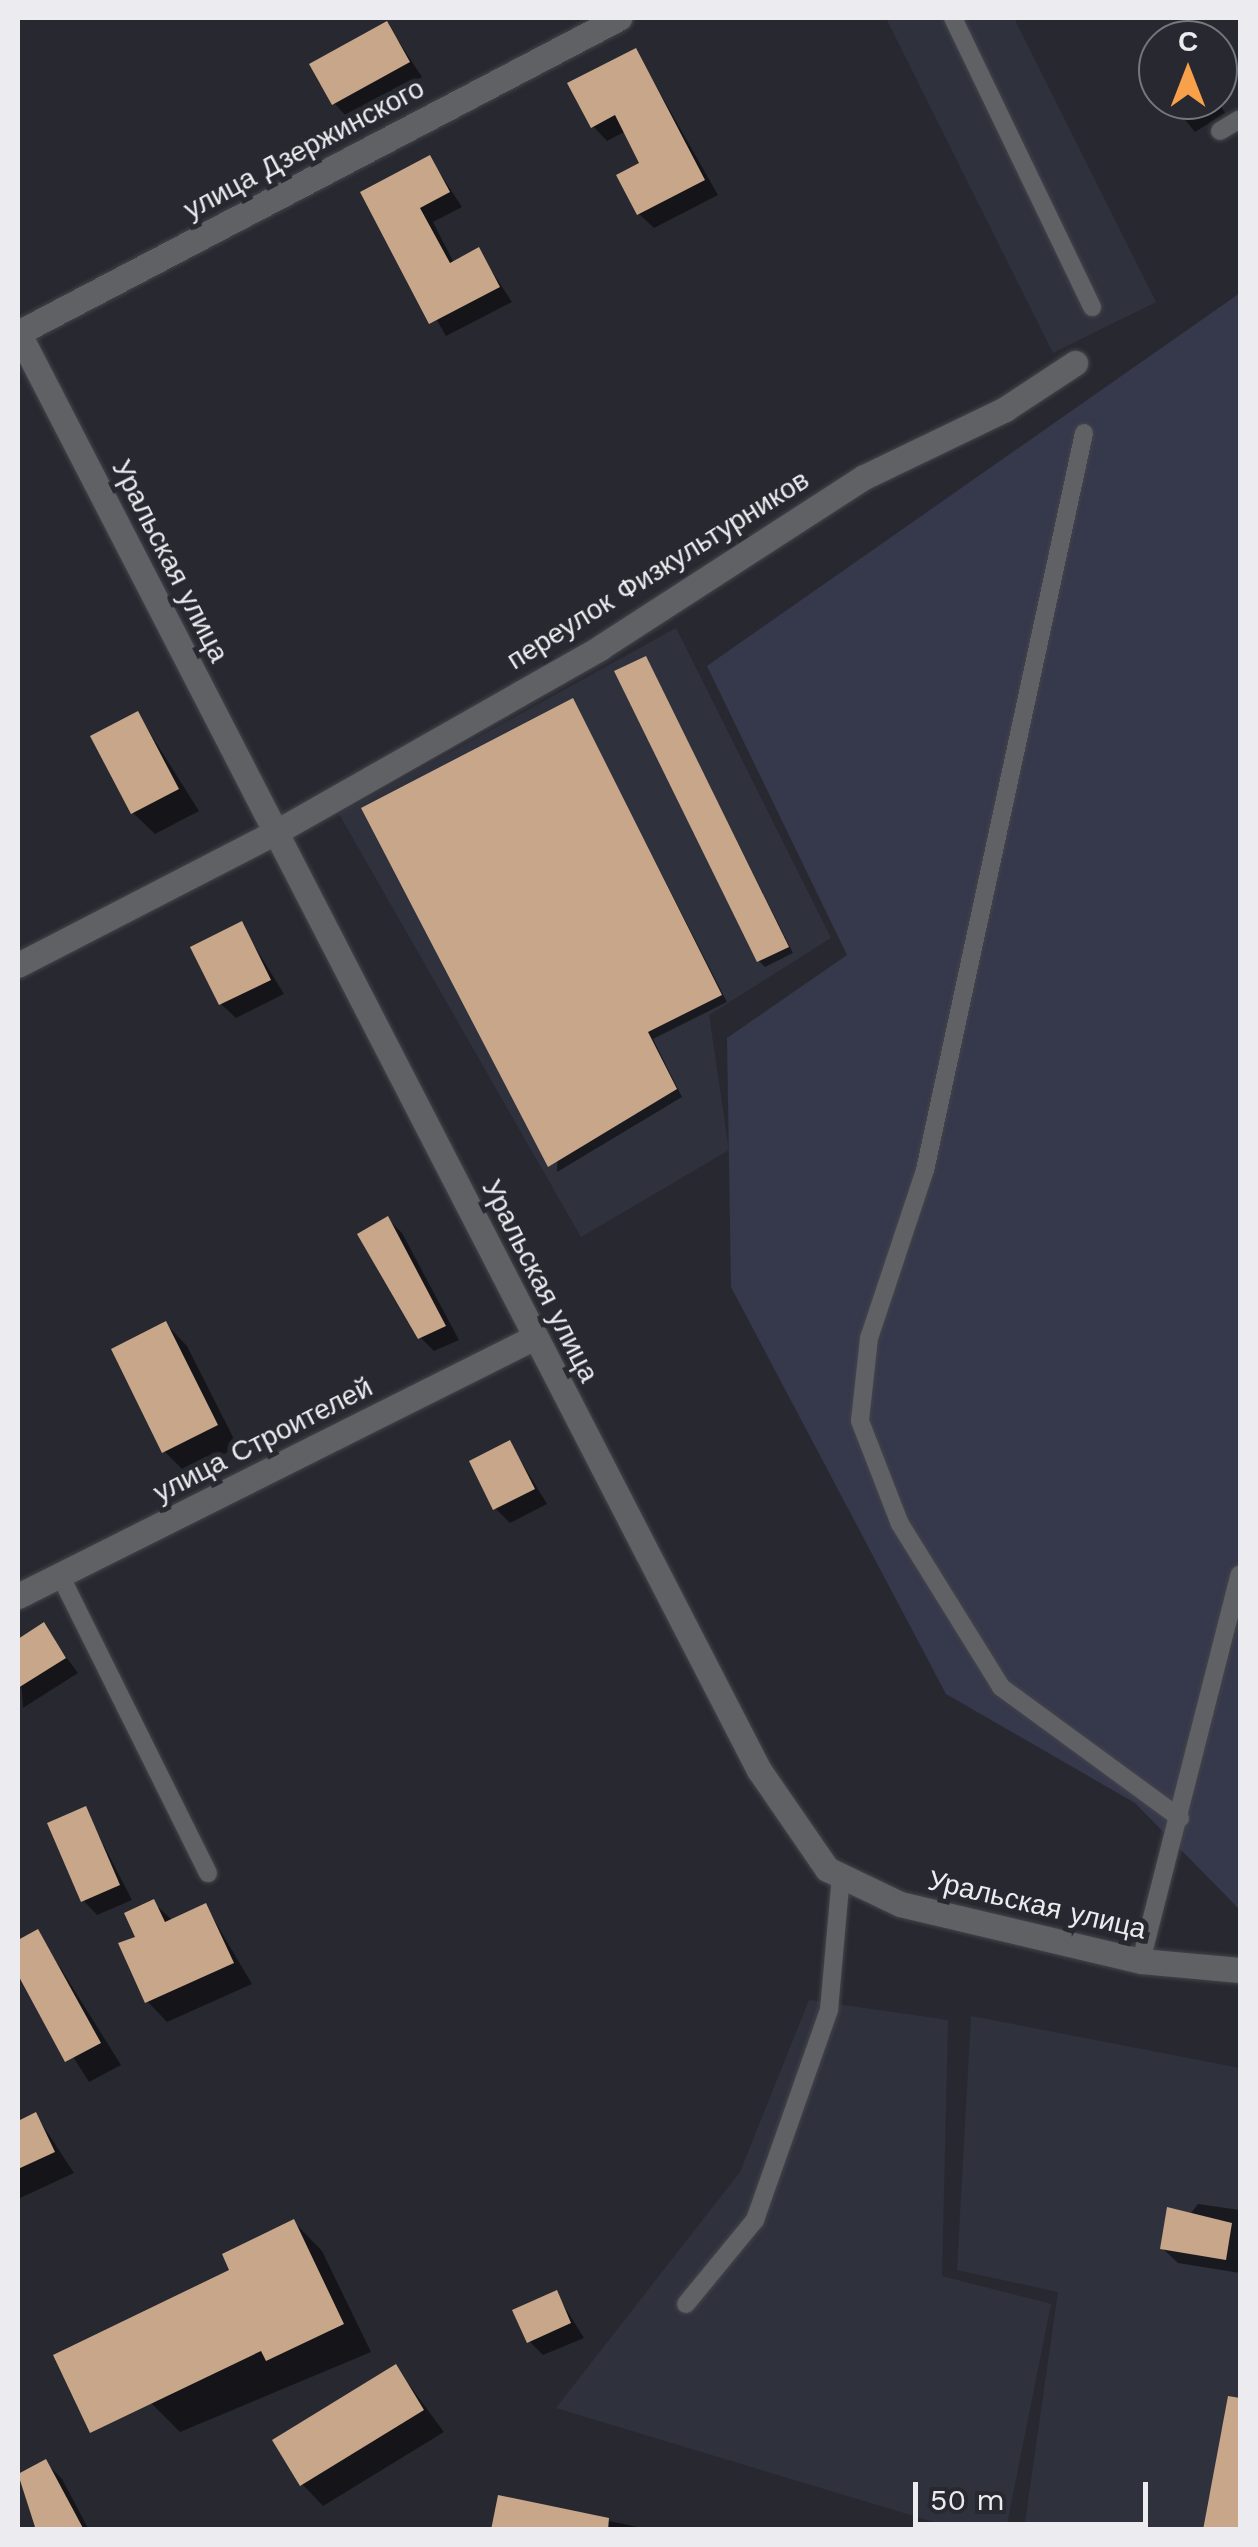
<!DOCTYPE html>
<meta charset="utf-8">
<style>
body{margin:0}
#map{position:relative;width:1258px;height:2547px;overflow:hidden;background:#282930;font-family:"Work Sans",sans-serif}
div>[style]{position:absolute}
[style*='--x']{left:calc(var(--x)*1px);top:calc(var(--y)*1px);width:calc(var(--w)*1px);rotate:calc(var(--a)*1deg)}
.built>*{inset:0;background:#2f313d}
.green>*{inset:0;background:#36384c}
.shadow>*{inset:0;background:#0007}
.building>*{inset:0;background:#c7a68a}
.roads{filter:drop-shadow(0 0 2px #43444b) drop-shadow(0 0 2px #43444b)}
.service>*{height:18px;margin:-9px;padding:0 9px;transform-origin:9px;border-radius:9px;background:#606164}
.minor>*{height:25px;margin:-12.5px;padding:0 12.5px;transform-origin:12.5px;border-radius:12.5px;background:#606164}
span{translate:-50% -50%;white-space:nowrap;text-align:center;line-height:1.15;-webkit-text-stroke:10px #282930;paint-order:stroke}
.street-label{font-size:28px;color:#ebebf0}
.frame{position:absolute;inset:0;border:20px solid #ebebf0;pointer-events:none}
.north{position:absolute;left:1138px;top:20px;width:100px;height:100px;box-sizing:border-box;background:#282930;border:2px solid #76777d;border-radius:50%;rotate:0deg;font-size:28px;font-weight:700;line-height:40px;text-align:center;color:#ebebf0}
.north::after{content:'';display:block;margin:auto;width:35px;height:45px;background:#f8a14a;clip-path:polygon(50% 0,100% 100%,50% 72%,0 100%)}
.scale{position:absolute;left:913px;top:2482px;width:235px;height:45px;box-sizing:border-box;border:5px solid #ebebf0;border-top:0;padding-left:12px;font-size:30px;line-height:35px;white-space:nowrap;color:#ebebf0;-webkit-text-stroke:8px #282930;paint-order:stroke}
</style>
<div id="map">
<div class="built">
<i style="clip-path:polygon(886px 18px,1014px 18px,1156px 302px,1053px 353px)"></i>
<i style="clip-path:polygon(676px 628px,831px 938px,709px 1015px,729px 1150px,581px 1237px,339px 814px)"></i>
<i style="clip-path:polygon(809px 2000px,948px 2020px,942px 2276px,1051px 2304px,1006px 2529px,957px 2529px,556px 2408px,740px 2172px)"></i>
<i style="clip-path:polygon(971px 2016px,1240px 2068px,1240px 2529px,1024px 2529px,1058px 2292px,957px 2270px)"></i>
</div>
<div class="green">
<i style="clip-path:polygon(1240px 293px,1240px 1910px,1135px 1803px,946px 1694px,731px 1287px,727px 1038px,847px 955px,707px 666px)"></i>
</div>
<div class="shadow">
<i style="clip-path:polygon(387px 24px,422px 77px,348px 118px,334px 103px)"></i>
<i style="clip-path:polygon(636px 51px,718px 195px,654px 228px,639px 214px,643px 164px,626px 131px,607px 141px,593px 126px)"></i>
<i style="clip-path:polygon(1169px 100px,1217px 100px,1225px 113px,1195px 132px)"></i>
<i style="clip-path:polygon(430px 158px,462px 207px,433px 222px,454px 263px,478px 250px,512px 302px,446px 336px,363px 193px)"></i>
<i style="clip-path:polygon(646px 659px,793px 953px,765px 967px,759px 961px)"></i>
<i style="clip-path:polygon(573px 701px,727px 1002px,653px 1039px,682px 1097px,557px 1172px)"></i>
<i style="clip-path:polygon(138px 714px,199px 811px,155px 834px,133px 813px)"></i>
<i style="clip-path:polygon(241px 924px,284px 994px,236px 1018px,221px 1004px)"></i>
<i style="clip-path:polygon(388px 1219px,402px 1233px,459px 1340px,434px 1351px,420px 1337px)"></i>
<i style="clip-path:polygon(166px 1324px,187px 1346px,238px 1447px,186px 1473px,164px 1451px)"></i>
<i style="clip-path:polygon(510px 1443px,547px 1504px,510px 1523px,495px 1508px)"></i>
<i style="clip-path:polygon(43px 1626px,78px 1673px,23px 1708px,18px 1642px)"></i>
<i style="clip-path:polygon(85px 1809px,132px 1900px,97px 1915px,83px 1900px)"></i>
<i style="clip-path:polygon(153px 1902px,173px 1921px,206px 1906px,252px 1984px,167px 2022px,147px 2001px,138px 1938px)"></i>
<i style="clip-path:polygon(38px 1932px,121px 2065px,89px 2082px,18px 1970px,18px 1943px)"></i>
<i style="clip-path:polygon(36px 2115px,74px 2173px,18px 2199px,18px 2124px)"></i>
<i style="clip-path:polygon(1198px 2204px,1240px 2210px,1240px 2273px,1178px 2263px,1163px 2249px)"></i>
<i style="clip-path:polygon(294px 2222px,322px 2251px,371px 2352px,180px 2432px,151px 2403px,233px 2272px)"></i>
<i style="clip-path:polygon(556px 2293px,584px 2338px,543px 2355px,529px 2341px)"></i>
<i style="clip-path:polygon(396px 2367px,444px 2432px,323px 2506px,302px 2484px)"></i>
<i style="clip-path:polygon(1228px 2411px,1240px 2413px,1240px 2530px,1206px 2530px)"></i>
<i style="clip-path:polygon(45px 2462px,62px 2479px,89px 2530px,43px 2530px,18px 2477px)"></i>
<i style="clip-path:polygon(500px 2498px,652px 2530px,493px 2530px)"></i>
</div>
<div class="building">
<i style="clip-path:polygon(387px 21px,410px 62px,332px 105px,309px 64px)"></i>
<i style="clip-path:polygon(636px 48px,705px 180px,637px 215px,616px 175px,639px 163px,615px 115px,591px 128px,567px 83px)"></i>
<i style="clip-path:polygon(430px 155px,450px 192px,420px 208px,450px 263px,479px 247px,500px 287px,429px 324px,360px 192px)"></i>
<i style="clip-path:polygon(646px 656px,789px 947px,757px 962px,614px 671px)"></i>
<i style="clip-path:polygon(573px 698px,722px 995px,648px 1032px,677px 1089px,548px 1167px,361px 808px)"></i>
<i style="clip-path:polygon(138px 711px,179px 789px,131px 814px,90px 736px)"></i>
<i style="clip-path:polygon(242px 921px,271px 980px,219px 1005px,190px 947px)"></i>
<i style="clip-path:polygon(388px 1216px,446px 1326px,418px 1339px,357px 1234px)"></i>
<i style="clip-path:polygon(166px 1321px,218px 1425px,162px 1453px,111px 1349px)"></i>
<i style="clip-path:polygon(510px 1440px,535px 1489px,493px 1510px,469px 1461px)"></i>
<i style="clip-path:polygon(44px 1622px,66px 1658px,18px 1688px,18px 1639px)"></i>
<i style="clip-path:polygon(86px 1806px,120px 1885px,81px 1902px,47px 1823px)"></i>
<i style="clip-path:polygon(154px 1899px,165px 1922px,206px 1903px,234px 1963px,145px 2003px,118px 1943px,135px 1937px,124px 1913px)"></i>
<i style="clip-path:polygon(38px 1929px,101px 2043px,65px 2062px,18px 1975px,18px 1940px)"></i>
<i style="clip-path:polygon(36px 2112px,55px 2152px,18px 2169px,18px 2121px)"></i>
<i style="clip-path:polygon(1167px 2207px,1232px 2223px,1226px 2260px,1160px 2249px)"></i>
<i style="clip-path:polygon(294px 2219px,344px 2324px,266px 2361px,261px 2351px,90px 2433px,53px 2355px,229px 2270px,222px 2254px)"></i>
<i style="clip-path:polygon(557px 2290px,571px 2323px,527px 2343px,512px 2310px)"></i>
<i style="clip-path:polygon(396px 2364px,424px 2410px,300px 2486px,272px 2440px)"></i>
<i style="clip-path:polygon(1228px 2396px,1240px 2398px,1240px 2530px,1203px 2530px)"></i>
<i style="clip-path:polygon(46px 2459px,84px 2530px,36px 2530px,18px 2474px)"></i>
<i style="clip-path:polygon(498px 2495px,609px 2518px,608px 2530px,491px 2530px)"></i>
</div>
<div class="roads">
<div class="service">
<i style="--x:953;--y:18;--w:321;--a:64.3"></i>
<i style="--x:1220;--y:131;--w:23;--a:-31"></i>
<i style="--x:1084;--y:433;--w:754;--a:102.17"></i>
<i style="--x:925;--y:1170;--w:177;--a:108.4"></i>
<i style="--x:869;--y:1338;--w:83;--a:96.2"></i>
<i style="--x:860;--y:1421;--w:110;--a:68.8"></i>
<i style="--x:900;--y:1524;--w:192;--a:58.2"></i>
<i style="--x:1001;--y:1687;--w:222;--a:36.2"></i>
<i style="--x:60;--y:1575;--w:333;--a:63.6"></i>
<i style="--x:1141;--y:1961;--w:399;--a:-75.7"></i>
<i style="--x:686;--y:2304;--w:109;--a:-50.6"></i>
<i style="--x:755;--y:2220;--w:223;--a:-70.6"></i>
<i style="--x:829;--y:2010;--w:135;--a:-84.9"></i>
</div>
<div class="minor">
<i style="--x:18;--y:332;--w:1618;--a:62.74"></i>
<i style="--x:759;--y:1770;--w:120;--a:55.5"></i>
<i style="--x:827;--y:1869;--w:81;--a:25.6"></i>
<i style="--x:900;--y:1904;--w:248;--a:13.3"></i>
<i style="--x:1141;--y:1961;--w:99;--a:5.2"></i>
<i style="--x:18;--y:333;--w:679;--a:-27.66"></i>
<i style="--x:18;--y:965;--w:290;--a:-27.3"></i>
<i style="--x:276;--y:832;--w:374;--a:-29.6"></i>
<i style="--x:601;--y:647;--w:313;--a:-32.9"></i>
<i style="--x:864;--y:477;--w:157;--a:-25.7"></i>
<i style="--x:1005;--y:409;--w:84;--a:-33.3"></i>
<i style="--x:18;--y:1596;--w:578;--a:-26.61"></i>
</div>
</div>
<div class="street-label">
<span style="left:304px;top:149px;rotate:-28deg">улица Дзержинского</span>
<span style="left:170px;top:561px;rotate:63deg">Уральская улица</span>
<span style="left:658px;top:570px;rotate:-32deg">переулок Физкультурников</span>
<span style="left:540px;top:1281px;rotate:63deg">Уральская улица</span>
<span style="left:263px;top:1440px;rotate:-27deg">улица Строителей</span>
<span style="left:1037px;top:1905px;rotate:13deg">Уральская улица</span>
</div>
<div class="frame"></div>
<div class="north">С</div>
<div class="scale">50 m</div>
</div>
